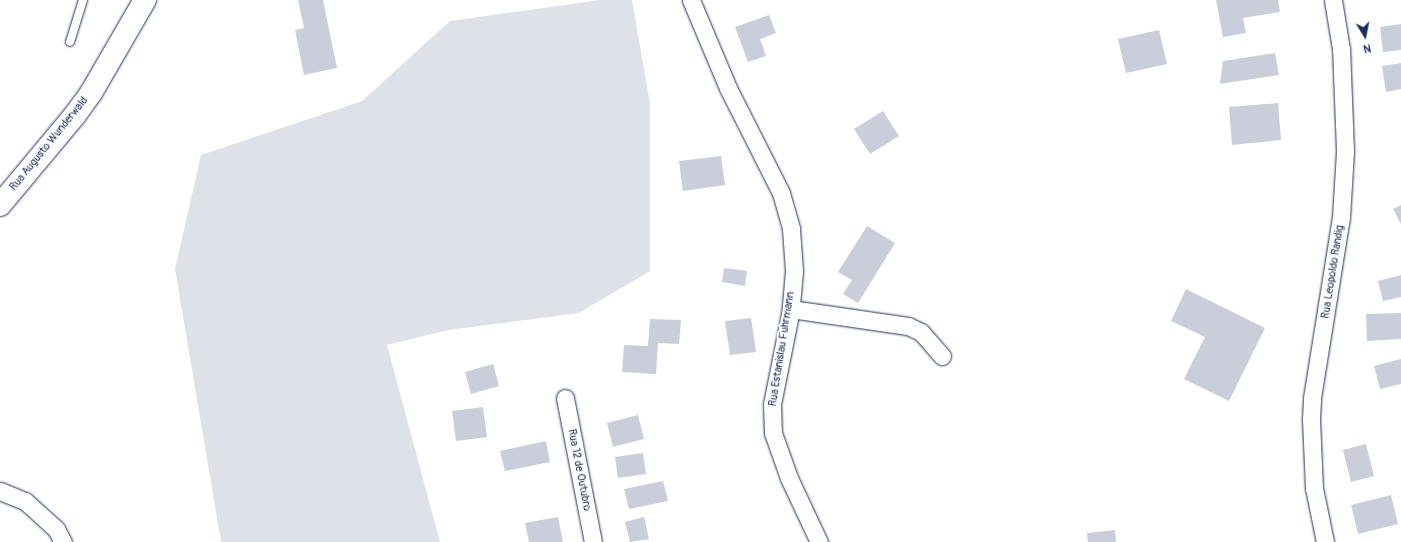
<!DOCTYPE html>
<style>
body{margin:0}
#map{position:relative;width:1401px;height:542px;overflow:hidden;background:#fff;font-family:Pangolin,sans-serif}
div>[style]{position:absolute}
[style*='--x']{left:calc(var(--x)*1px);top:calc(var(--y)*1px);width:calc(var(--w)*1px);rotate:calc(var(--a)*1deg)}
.green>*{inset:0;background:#dee1e7}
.building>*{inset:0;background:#caceda}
.roads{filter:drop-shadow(0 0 1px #1b2f5e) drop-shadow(0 0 1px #1b2f5e)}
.lane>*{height:8px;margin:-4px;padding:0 4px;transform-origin:4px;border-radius:4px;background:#fff}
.street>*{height:17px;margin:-8.5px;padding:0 8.5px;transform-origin:8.5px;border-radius:8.5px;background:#fff}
.secondary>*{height:22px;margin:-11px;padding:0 11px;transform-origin:11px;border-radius:11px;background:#fff}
span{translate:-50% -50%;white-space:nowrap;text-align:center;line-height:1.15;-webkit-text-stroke:4px #fff;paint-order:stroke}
.street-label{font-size:11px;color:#1b2f5e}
.north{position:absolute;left:1345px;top:16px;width:40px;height:40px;-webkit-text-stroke:3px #fff;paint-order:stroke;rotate:170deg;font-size:11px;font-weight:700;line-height:16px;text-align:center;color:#1b2f5e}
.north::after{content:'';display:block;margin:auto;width:14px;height:18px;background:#1b2f5e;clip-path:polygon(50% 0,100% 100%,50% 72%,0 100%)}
</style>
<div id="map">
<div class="green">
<i style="clip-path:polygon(600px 0,632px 0,650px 103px,650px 271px,579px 313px,448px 330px,387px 345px,440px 542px,221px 542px,175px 269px,201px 155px,362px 101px,450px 21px)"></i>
</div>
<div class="building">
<i style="clip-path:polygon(298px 0,323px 0,337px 68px,304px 75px,295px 30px,304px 28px)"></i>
<i style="clip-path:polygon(1216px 0,1278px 0,1280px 12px,1243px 18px,1246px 33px,1223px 37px)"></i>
<i style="clip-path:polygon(769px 15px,776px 33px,760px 39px,766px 56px,748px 62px,735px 27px)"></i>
<i style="clip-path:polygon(1401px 24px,1401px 50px,1383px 52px,1380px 27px)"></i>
<i style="clip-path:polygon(1159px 30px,1167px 64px,1126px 73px,1118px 39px)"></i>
<i style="clip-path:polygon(1275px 53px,1279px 75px,1220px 84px,1223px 61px)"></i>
<i style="clip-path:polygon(1401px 63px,1401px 89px,1386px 92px,1382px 66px)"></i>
<i style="clip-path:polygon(1278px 103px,1281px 140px,1232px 145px,1229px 107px)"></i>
<i style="clip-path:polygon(883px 111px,899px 136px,870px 154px,854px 129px)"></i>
<i style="clip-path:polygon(721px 156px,725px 185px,683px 191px,679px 161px)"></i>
<i style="clip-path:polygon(1401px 205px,1401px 224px,1393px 209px)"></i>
<i style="clip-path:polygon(867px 226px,895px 243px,858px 303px,843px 294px,852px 280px,838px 272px)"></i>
<i style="clip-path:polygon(724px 268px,747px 271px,745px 286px,722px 282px)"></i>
<i style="clip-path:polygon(1401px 275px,1401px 297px,1383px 301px,1378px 281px)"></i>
<i style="clip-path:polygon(1186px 289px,1265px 328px,1229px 401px,1184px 379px,1205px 337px,1171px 321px)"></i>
<i style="clip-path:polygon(1401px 313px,1401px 339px,1367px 341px,1366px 314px)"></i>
<i style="clip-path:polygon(751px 318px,756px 352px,730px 355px,725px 321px)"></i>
<i style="clip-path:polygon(650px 319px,681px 320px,679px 344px,658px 343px,656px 374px,622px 372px,624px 345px,648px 346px)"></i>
<i style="clip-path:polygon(1401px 359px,1401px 384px,1380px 389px,1374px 366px)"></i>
<i style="clip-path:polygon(493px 364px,499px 386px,471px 394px,465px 372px)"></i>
<i style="clip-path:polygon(483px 407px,487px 437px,456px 441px,452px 411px)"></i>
<i style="clip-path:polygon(638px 415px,644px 439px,613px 447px,607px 423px)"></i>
<i style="clip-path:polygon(546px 441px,550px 462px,505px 471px,500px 451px)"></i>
<i style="clip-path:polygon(1366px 444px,1374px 476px,1351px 482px,1343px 450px)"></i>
<i style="clip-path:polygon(643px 453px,646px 474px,618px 478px,615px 457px)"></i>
<i style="clip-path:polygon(663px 481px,668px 501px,629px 509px,624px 489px)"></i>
<i style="clip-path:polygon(1391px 495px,1398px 524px,1358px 534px,1351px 505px)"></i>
<i style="clip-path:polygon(558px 517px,563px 542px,529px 542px,525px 523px)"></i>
<i style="clip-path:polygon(644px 517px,649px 539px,630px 542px,625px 522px)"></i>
<i style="clip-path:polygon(1115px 530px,1116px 542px,1088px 542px,1087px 533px)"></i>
</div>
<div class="roads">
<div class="lane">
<i style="--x:70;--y:42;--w:44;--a:-72.8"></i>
</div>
<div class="street">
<i style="--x:691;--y:0;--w:95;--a:67.2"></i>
<i style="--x:728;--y:88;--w:118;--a:63.2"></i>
<i style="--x:781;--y:193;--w:37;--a:74"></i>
<i style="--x:791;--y:229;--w:42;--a:85.9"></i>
<i style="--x:794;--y:271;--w:38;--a:95"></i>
<i style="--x:791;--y:309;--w:97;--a:101.3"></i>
<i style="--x:772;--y:404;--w:29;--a:88"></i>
<i style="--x:773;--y:433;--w:48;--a:70.4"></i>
<i style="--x:789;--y:478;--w:71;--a:64.9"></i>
<i style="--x:791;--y:309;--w:118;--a:8.3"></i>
<i style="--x:908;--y:326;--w:14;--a:25"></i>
<i style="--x:921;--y:332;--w:32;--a:49"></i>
<i style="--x:565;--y:398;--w:147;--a:79"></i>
<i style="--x:0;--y:491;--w:27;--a:22"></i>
<i style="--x:25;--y:501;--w:42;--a:42.1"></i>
<i style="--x:56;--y:529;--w:15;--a:62"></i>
<i style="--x:1325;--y:542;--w:55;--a:-101.5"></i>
<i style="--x:1314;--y:488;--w:69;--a:-92.5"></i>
<i style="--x:1311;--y:419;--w:21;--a:-87"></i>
<i style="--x:1312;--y:398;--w:183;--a:-80.9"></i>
<i style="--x:1341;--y:217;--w:66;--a:-86.5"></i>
<i style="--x:1345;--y:151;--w:102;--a:-92.2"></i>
<i style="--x:1341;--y:49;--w:50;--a:-99.3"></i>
</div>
<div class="secondary">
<i style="--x:0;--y:205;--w:117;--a:-50.2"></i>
<i style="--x:75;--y:115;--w:27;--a:-54"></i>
<i style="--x:91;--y:93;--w:108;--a:-59.9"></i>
</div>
</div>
<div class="street-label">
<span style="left:49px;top:144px;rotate:-51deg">Rua Augusto Wunderwald</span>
<span style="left:1333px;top:272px;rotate:-81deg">Rua Leopoldo Randig</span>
<span style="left:782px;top:349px;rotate:-81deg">Rua Estanislau Fuhrmann</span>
<span style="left:579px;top:470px;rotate:79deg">Rua 12 de Outubro</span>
</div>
<div class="north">N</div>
</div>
